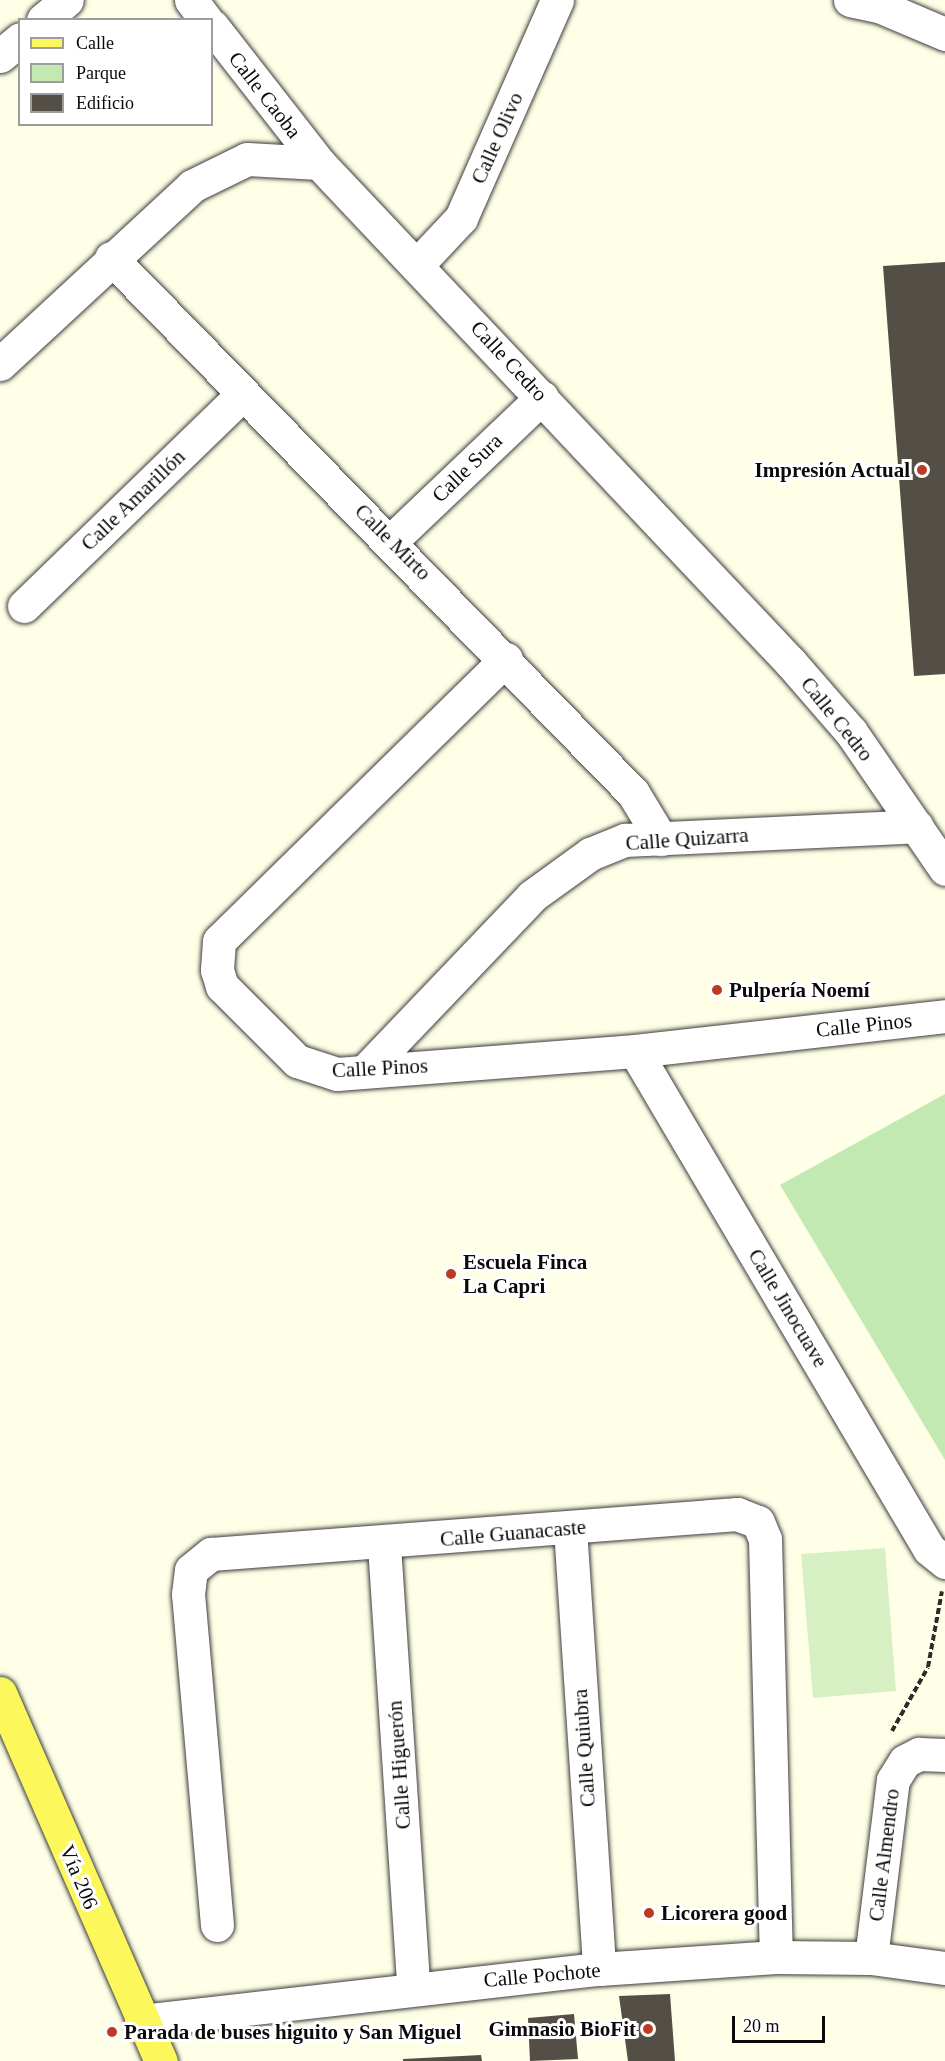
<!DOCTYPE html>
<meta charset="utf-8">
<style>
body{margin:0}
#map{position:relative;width:945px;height:2061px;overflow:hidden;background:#ffffe7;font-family:Georgia,serif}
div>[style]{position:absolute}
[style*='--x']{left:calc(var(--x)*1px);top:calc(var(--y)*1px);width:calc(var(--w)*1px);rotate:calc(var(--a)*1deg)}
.green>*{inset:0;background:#c2e9b1}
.pitch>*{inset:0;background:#d7f0c3}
.building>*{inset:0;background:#534e46}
.path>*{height:4px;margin-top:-2px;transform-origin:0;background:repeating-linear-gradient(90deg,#2c2c2c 0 6px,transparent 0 9px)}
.roads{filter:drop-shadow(0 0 2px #3d3d3d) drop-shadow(0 0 2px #3d3d3d)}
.minor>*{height:33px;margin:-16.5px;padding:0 16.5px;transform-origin:16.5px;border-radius:16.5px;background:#fff}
.major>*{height:33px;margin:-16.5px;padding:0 16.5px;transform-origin:16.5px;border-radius:16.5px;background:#fcf75a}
.dots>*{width:16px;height:16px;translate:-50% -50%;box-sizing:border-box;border:3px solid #fff;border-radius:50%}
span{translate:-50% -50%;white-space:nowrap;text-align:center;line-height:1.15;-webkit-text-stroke:6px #fff;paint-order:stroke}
.street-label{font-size:21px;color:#0a0a0a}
.poi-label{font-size:21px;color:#0a0a0a;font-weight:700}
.right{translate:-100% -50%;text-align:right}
.left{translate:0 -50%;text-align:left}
.legend{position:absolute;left:18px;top:18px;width:195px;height:108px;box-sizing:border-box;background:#fff;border:2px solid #9d9d9d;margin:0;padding:8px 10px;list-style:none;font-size:18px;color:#0a0a0a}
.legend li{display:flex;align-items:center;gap:12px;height:30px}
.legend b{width:30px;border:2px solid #9d9d9d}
.scale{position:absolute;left:732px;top:2016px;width:93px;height:27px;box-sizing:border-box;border:3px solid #0a0a0a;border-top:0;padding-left:8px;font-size:18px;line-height:21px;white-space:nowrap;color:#0a0a0a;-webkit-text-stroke:4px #fff;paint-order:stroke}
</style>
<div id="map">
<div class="green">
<i style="clip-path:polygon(945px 1094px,945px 1460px,780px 1185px)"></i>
</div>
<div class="pitch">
<i style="clip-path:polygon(885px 1548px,896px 1691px,813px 1698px,801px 1554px)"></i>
</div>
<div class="building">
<i style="clip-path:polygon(945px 262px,945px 674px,914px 676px,883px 266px)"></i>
<i style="clip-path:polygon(670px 1994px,675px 2061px,628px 2061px,619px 1996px)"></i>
<i style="clip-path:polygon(574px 2014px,578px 2059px,530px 2061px,528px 2018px)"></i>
<i style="clip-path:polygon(481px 2055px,482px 2061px,403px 2061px,403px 2059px)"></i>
</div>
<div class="path">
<i style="--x:892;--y:1731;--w:73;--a:-60.6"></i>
<i style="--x:928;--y:1667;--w:77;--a:-79.6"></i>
</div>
<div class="roads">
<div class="minor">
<i style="--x:191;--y:0;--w:25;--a:53"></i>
<i style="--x:850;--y:0;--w:30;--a:12"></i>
<i style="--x:879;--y:6;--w:72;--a:23"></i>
<i style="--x:43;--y:20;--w:31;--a:-40"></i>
<i style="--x:212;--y:26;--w:174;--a:52"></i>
<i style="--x:0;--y:56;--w:26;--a:-40"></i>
<i style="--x:111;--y:258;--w:747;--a:45.7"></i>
<i style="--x:633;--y:793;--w:54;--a:58.7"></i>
<i style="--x:418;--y:264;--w:63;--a:-46.9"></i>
<i style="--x:461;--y:218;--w:238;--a:-66.2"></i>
<i style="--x:0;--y:364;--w:262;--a:-42.8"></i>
<i style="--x:192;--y:186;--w:61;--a:-26.1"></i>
<i style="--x:247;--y:159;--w:72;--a:3.2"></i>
<i style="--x:319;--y:163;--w:688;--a:46.65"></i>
<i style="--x:791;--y:663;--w:91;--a:49"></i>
<i style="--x:851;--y:732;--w:166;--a:55.5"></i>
<i style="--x:392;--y:540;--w:207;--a:-43.6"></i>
<i style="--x:24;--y:606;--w:303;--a:-44.1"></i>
<i style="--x:506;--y:659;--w:402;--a:135.5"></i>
<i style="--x:219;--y:941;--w:29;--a:94"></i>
<i style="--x:217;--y:970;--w:17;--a:73"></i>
<i style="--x:222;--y:986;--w:106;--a:45"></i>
<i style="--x:297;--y:1061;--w:42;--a:18"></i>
<i style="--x:337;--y:1074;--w:299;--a:-4.4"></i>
<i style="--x:635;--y:1051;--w:312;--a:-6.4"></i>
<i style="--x:635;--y:1051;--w:578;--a:59.44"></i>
<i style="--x:929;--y:1549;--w:21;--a:39"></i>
<i style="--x:366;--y:1070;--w:240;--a:-46.3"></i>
<i style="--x:532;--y:896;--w:72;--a:-35.9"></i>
<i style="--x:590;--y:854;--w:38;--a:-22"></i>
<i style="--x:625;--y:840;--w:292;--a:-2.7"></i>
<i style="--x:570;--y:1528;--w:442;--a:86.2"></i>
<i style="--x:384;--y:1545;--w:442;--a:86.2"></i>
<i style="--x:217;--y:1925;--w:332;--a:-95"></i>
<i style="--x:188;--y:1594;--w:24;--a:-83"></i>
<i style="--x:191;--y:1570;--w:26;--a:-39"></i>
<i style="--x:211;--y:1554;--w:528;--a:-4.35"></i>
<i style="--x:737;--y:1514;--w:22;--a:21"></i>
<i style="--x:758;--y:1522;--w:18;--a:68"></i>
<i style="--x:765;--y:1539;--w:418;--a:88.5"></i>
<i style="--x:871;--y:1958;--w:179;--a:-83"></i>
<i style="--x:893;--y:1780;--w:22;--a:-58"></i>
<i style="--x:905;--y:1761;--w:16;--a:-27"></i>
<i style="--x:919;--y:1754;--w:26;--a:2"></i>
<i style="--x:141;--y:2021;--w:461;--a:-6.5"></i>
<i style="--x:599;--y:1969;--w:177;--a:-3.9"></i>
<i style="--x:776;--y:1957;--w:95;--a:0.6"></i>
<i style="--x:871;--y:1958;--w:75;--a:7.7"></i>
</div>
<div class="major">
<i style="--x:0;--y:1693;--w:402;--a:66.4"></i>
</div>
</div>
<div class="dots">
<i style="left:922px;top:470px;background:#bb3a21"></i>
<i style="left:717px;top:990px;background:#bb3a21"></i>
<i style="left:451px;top:1274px;background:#bb3a21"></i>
<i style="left:649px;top:1913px;background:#bb3a21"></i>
<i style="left:648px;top:2029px;background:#bb3a21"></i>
<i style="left:112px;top:2032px;background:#bb3a21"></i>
</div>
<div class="street-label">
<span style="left:265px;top:95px;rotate:52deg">Calle Caoba</span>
<span style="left:497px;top:138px;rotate:-66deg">Calle Olivo</span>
<span style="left:509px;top:361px;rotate:47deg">Calle Cedro</span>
<span style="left:467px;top:468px;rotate:-44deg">Calle Sura</span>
<span style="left:133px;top:500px;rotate:-44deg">Calle Amarillón</span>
<span style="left:393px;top:542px;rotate:45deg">Calle Mirto</span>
<span style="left:837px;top:719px;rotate:51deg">Calle Cedro</span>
<span style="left:687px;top:839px;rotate:-4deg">Calle Quizarra</span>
<span style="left:864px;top:1025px;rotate:-6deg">Calle Pinos</span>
<span style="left:380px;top:1068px;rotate:-3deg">Calle Pinos</span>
<span style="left:788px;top:1308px;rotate:59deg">Calle Jinocuave</span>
<span style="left:513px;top:1533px;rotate:-5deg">Calle Guanacaste</span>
<span style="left:584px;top:1748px;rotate:-94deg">Calle Quiubra</span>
<span style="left:399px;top:1765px;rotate:-94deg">Calle Higuerón</span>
<span style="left:884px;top:1855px;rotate:-83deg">Calle Almendro</span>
<span style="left:79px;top:1877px;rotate:67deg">Vía 206</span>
<span style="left:542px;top:1975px;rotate:-5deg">Calle Pochote</span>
</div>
<div class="poi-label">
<span class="right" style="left:910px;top:470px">Impresión Actual</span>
<span class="left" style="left:729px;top:990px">Pulpería Noemí</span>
<span class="left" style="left:463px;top:1274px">Escuela Finca<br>La Capri</span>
<span class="left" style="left:661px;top:1913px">Licorera good</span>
<span class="right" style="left:636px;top:2029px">Gimnasio BioFit</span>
<span class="left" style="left:124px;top:2032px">Parada de buses higuito y San Miguel</span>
</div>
<ul class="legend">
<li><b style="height:8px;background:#fcf75a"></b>Calle</li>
<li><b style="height:16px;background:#c2e9b1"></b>Parque</li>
<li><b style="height:16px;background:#534e46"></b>Edificio</li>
</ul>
<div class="scale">20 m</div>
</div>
